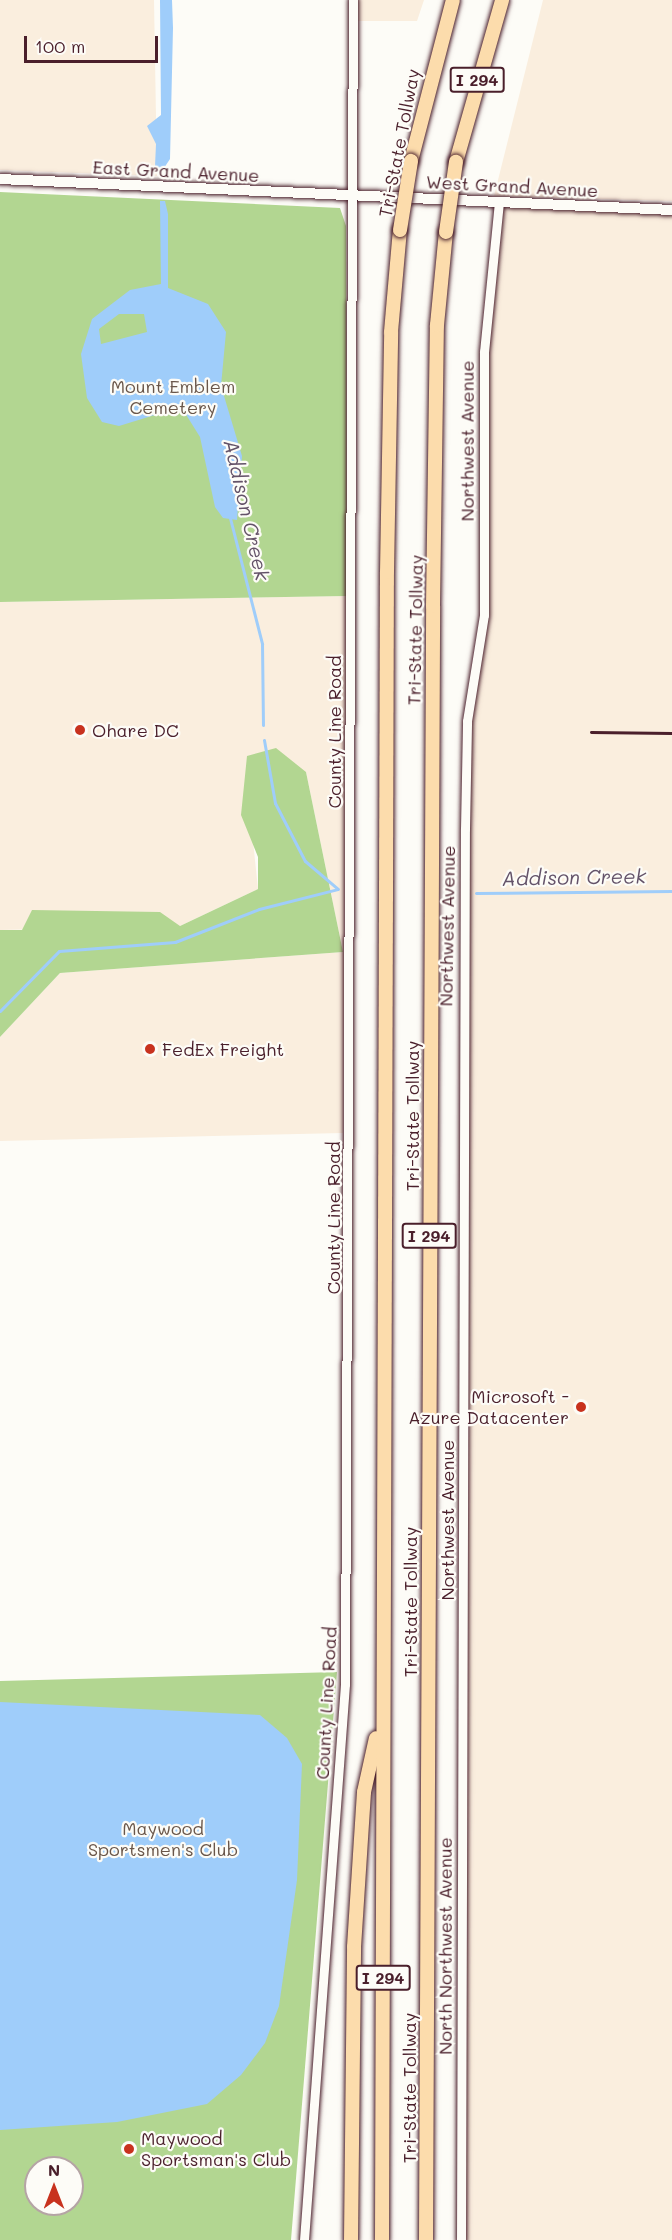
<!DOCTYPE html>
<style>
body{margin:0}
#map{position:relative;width:672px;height:2240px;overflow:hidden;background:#fdfcf7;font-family:Mali,sans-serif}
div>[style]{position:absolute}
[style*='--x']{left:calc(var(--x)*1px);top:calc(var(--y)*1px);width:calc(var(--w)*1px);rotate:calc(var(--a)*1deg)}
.built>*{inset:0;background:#faeede}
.green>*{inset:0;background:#b2d691}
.water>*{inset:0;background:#9fcdfa}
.stream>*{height:3px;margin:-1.5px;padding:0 1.5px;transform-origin:1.5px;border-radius:1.5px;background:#9fcdfa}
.roads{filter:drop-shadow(0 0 2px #4a1f2b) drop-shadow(0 0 2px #4a1f2b)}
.tertiary>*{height:9px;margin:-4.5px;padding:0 4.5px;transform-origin:4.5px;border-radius:4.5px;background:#fdfcf7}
.secondary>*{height:10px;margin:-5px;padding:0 5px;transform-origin:5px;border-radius:5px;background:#fdfcf7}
.motorway>*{height:14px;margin:-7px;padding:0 7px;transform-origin:7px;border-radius:7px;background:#fcdcac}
.rail>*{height:3px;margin:-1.5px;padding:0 1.5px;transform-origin:1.5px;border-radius:1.5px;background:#4a1f2b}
.bridges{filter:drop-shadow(0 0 2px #4a1f2b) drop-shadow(0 0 2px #4a1f2b)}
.motorway-bridge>*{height:14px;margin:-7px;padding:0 7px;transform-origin:7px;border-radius:7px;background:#fcdcac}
.dots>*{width:16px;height:16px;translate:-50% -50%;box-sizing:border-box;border:3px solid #fdfcf7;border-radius:50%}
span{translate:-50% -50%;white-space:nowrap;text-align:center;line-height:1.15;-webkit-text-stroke:4.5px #fdfcf7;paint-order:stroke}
.shield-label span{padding:2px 4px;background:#fdfcf7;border:2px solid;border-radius:4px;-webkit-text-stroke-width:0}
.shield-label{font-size:16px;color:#4a1f2b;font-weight:700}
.street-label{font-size:18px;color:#4a1f2b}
.park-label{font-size:18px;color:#69564a}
.poi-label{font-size:18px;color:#4a1f2b}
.left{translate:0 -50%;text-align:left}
.right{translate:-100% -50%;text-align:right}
.water-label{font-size:20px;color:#645369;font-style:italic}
.north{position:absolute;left:24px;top:2156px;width:60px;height:60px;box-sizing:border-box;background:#fdfcf7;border:2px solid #b5a4a5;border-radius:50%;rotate:0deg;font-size:16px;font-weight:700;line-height:24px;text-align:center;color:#4a1f2b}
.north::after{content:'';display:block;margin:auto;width:21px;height:27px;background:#c8321e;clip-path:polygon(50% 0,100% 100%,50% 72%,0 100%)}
.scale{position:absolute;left:24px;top:36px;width:134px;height:27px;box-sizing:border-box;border:3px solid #4a1f2b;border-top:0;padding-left:8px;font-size:18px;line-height:21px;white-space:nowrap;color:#4a1f2b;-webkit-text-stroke:4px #fdfcf7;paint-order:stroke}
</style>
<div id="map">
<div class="built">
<i style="clip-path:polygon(0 0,154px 0,157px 176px,0 170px)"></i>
<i style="clip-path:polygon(358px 0,424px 0,417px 21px,357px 21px)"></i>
<i style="clip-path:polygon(543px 0,672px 0,672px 201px,494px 196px)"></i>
<i style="clip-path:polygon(499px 202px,672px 209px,672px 2240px,461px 2240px,467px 721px,484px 615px,484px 352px)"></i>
<i style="clip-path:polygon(347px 596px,343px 1133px,0 1141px,0 1037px,60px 973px,343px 952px,306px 772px,253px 841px,258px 889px,180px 926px,0 930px,0 602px)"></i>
</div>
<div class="green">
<i style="clip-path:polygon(0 192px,340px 208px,346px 226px,347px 596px,0 602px)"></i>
<i style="clip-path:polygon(276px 748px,306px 772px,343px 952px,60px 973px,0 1037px,0 930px,22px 930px,32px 910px,160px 912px,180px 926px,258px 889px,258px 857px,241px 815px,247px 756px)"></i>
<i style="clip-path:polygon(evenodd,337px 1672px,291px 2240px,0 2240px,0 1681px,337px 1672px,36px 2168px,72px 2168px,72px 2204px,36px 2204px,36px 2168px)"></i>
</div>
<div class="water">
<i style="clip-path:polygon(160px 0,172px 0,173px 28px,170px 159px,162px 171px,155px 166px,156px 144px,147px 126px,161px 115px)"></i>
<i style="clip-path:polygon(evenodd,160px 201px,165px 201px,168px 214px,168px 288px,208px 304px,226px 332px,221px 386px,242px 456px,237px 520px,223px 518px,215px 507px,200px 437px,185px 413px,171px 410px,119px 426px,102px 422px,87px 398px,81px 354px,92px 319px,130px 290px,161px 284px,160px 201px,119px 314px,144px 314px,147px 332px,101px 344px,99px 329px,119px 314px)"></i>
<i style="clip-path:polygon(0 1702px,260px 1715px,287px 1738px,302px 1764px,297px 1880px,279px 2006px,265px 2043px,241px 2075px,207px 2104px,117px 2122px,0 2130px)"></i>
</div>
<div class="stream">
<i style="--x:230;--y:518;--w:130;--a:75.7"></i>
<i style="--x:262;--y:644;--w:81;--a:89.3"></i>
<i style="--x:264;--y:740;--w:64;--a:80.1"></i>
<i style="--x:275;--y:803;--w:65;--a:62.7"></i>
<i style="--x:305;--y:861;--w:43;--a:40.3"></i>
<i style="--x:476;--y:893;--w:196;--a:-0.6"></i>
<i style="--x:0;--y:1011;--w:84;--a:-45.5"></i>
<i style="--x:59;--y:951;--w:116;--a:-4.4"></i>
<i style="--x:175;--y:942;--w:90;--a:-21.4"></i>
<i style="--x:259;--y:909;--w:81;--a:-14.2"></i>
</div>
<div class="roads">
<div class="tertiary">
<i style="--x:304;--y:2240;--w:558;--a:-85.78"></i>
<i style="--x:345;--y:1684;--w:1684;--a:-89.73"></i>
<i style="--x:461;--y:2240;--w:1411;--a:-89.84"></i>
<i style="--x:465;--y:829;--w:108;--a:-88.9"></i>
<i style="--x:467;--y:721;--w:107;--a:-80.9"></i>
<i style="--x:484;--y:615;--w:263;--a:-90"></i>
<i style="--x:484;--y:352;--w:151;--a:-84.3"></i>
</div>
<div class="secondary">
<i style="--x:0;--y:179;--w:673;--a:2.64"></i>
</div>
<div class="motorway">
<i style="--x:411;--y:161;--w:166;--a:-75.4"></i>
<i style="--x:456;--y:162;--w:168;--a:-74.1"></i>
<i style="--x:351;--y:2240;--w:293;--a:-89.4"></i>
<i style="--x:354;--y:1947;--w:155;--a:-86.3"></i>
<i style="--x:364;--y:1792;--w:55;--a:-77.5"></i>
<i style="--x:382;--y:2240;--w:1668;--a:-89.83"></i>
<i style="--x:387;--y:572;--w:240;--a:-89"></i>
<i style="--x:391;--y:332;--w:102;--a:-85"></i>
<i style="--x:426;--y:2240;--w:1634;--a:-89.75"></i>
<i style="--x:433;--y:606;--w:281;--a:-89.2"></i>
<i style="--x:437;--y:325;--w:93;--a:-84.5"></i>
</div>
</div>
<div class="rail">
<i style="--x:591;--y:732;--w:81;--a:0.7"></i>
</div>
<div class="bridges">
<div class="motorway-bridge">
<i style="--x:400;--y:230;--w:70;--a:-80.9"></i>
<i style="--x:446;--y:232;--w:71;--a:-81.9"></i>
</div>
</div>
<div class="dots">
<i style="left:80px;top:730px;background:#c8321e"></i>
<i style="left:150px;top:1049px;background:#c8321e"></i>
<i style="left:581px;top:1407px;background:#c8321e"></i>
<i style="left:129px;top:2149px;background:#c8321e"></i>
</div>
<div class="shield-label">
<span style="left:477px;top:80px">I 294</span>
<span style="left:429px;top:1236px">I 294</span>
<span style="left:383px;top:1978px">I 294</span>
</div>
<div class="street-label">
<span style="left:399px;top:143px;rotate:-79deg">Tri-State Tollway</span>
<span style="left:176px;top:171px;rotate:3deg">East Grand Avenue</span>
<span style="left:512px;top:186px;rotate:3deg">West Grand Avenue</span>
<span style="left:467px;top:441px;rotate:-90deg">Northwest Avenue</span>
<span style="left:415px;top:630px;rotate:-89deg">Tri-State Tollway</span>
<span style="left:334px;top:732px;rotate:-90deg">County Line Road</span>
<span style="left:447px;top:926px;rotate:-89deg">Northwest Avenue</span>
<span style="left:412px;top:1116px;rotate:-90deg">Tri-State Tollway</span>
<span style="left:333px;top:1218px;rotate:-90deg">County Line Road</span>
<span style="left:447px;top:1520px;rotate:-90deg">Northwest Avenue</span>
<span style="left:410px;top:1602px;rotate:-90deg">Tri-State Tollway</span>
<span style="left:326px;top:1703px;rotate:-87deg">County Line Road</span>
<span style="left:445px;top:1946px;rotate:-90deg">North Northwest Avenue</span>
<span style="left:409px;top:2088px;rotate:-90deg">Tri-State Tollway</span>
</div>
<div class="park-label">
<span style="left:173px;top:397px">Mount Emblem<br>Cemetery</span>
<span style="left:163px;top:1839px">Maywood<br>Sportsmen's Club</span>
</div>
<div class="poi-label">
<span class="left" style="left:92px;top:730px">Ohare DC</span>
<span class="left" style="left:162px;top:1049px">FedEx Freight</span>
<span class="right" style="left:569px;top:1407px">Microsoft -<br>Azure Datacenter</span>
<span class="left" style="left:141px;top:2149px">Maywood<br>Sportsman's Club</span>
</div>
<div class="water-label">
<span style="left:247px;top:510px;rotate:77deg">Addison Creek</span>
<span style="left:574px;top:877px;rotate:-1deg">Addison Creek</span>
</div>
<div class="north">N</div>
<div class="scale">100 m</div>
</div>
